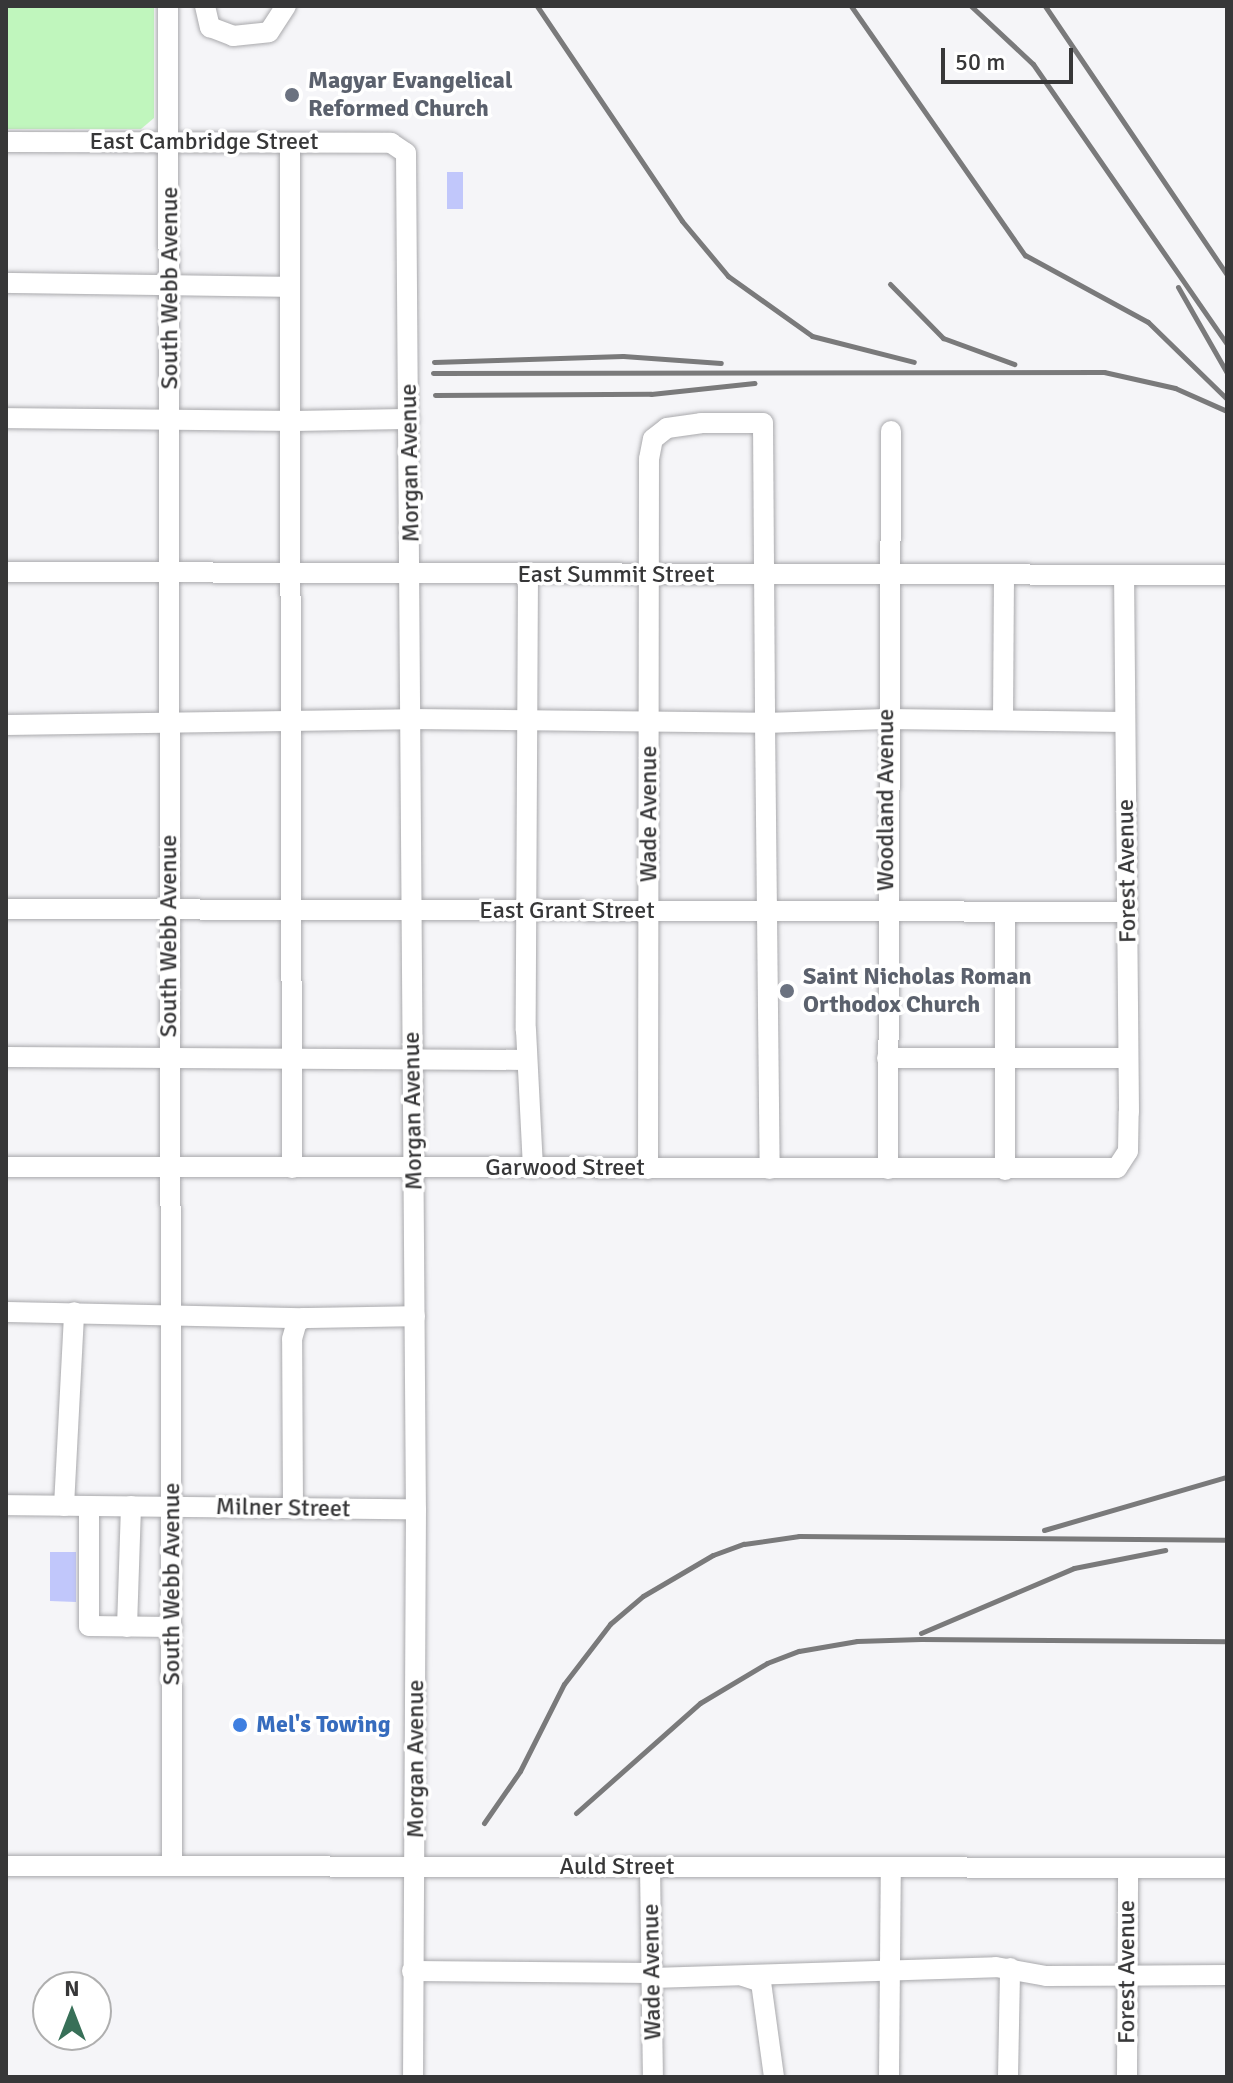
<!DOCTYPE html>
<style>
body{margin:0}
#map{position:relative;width:1233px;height:2083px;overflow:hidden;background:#f5f5f8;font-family:Signika,sans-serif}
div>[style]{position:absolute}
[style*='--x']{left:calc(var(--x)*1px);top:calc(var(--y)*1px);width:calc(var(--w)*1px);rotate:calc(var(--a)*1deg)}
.green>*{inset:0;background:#c0f6bd}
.building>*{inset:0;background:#c1c7fb}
.roads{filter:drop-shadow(0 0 2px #a9a9ac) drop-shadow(0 0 2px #a9a9ac)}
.minor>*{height:20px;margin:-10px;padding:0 10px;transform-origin:10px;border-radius:10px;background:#fff}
.rail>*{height:5px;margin:-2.5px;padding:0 2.5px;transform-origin:2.5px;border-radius:2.5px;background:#7a7a7b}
.dots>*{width:22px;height:22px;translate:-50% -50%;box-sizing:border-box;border:4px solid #fff;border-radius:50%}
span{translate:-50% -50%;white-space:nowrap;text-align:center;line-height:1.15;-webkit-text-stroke:7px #fff;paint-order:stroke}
.worship-label{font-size:24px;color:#5b616d;font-weight:700}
.left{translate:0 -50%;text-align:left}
.street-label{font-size:24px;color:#373738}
.shop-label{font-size:24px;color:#366cbe;font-weight:700}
.frame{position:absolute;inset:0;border:8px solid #373738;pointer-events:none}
.north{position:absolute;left:32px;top:1971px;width:80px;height:80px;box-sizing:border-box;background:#fff;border:2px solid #afafaf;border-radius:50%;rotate:0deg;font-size:22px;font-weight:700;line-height:32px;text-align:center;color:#373738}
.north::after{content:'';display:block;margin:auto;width:28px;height:36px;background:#387058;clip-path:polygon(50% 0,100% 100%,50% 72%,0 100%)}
.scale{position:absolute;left:941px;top:48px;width:132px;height:36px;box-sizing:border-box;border:4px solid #373738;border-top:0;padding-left:10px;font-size:24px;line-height:28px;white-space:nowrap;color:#373738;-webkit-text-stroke:6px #fff;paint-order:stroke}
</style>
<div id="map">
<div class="green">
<i style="clip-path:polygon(6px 6px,154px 6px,154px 118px,141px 129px,6px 129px)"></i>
</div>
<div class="building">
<i style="clip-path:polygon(447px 172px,463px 172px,463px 209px,447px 209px)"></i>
<i style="clip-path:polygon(50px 1552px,76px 1552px,76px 1602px,50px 1601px)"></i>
</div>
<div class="roads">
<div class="minor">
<i style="--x:168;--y:6;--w:1860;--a:89.88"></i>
<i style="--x:205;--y:6;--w:22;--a:77"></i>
<i style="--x:210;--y:27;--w:25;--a:21"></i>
<i style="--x:233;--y:36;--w:36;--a:-6"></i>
<i style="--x:269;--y:32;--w:31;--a:-57"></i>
<i style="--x:6;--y:142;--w:385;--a:0.1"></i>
<i style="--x:391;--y:143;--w:18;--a:34"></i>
<i style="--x:406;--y:153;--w:1356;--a:89.58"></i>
<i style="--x:416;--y:1509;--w:568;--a:90.3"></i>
<i style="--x:6;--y:283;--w:283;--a:0.8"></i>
<i style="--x:6;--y:418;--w:284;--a:0.6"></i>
<i style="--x:290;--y:421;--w:278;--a:-90"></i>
<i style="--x:6;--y:572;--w:1221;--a:0.14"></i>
<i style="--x:528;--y:574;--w:456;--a:90.3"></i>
<i style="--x:526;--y:1030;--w:138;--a:87.1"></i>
<i style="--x:1003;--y:719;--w:143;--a:-89.6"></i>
<i style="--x:6;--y:725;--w:405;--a:-0.8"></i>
<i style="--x:411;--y:719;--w:354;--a:0.6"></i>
<i style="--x:765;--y:723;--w:446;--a:89.4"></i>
<i style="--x:6;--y:909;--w:1121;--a:0.15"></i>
<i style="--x:6;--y:1057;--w:520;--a:0.33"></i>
<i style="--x:887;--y:1058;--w:241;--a:0"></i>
<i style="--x:6;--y:1167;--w:1111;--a:0.05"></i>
<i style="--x:1117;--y:1168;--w:20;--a:-57"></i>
<i style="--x:1128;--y:1151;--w:39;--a:-89"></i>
<i style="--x:1129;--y:1112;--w:536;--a:-90.53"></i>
<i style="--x:292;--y:1168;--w:747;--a:-90.15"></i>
<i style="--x:290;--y:421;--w:119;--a:-1"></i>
<i style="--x:648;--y:1169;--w:710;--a:-89.92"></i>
<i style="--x:649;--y:459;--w:20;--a:-79"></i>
<i style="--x:653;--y:439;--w:18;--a:-38"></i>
<i style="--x:667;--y:428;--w:34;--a:-8"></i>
<i style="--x:701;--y:423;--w:62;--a:0"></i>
<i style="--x:763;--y:423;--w:300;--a:89.6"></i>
<i style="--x:765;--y:723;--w:121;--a:-1.9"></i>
<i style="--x:886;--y:719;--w:239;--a:0.7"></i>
<i style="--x:888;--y:1169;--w:738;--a:-89.77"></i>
<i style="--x:1005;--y:1170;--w:258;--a:-90"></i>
<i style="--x:6;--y:1312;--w:298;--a:1.2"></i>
<i style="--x:6;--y:1505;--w:410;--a:0.6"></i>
<i style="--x:64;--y:1506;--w:194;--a:-87"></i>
<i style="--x:89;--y:1506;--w:120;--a:90"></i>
<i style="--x:89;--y:1626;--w:83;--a:0.7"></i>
<i style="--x:293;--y:1508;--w:169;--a:-90.3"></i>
<i style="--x:292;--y:1339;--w:18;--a:-74"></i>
<i style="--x:297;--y:1322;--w:8;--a:-30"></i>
<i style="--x:304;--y:1318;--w:111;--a:-1"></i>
<i style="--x:127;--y:1627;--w:121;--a:-88.1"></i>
<i style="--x:6;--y:1866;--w:1221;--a:0.09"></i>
<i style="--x:650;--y:1867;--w:210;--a:89.2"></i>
<i style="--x:412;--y:1971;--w:240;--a:0.5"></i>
<i style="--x:743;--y:1976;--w:19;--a:18"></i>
<i style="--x:761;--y:1982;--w:96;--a:82.2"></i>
<i style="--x:652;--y:1978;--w:344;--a:-1.8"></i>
<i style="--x:996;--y:1967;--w:51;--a:10.2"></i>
<i style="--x:1046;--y:1976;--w:181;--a:-0.3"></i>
<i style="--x:889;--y:2077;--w:210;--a:-89.5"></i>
<i style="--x:1008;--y:2077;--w:109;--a:-88.9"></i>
<i style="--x:1127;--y:2077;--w:209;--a:-89.7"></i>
</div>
</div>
<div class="rail">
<i style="--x:537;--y:6;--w:259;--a:56"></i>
<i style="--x:682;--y:221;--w:72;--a:50.1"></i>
<i style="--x:728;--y:276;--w:103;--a:35.5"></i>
<i style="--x:812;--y:336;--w:105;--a:14.3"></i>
<i style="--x:851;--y:6;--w:304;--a:55.1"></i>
<i style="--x:1025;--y:255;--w:140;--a:28.6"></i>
<i style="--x:1148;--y:322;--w:110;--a:44.3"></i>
<i style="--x:971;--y:6;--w:85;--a:43.1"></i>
<i style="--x:1033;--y:64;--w:341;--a:55.3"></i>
<i style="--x:1045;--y:6;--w:325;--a:55.9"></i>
<i style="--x:890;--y:284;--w:76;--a:45.5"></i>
<i style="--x:943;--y:338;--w:76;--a:20.1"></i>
<i style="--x:1178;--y:287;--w:99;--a:60.3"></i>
<i style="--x:434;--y:362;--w:189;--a:-1.8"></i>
<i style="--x:623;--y:356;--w:98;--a:4.1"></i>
<i style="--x:433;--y:373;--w:671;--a:-0.09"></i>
<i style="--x:1104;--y:372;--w:73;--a:12.7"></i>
<i style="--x:1175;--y:388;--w:57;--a:23.9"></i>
<i style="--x:435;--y:395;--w:216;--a:-0.3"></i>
<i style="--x:651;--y:394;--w:104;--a:-6.1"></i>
<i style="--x:1044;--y:1530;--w:191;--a:-16.2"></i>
<i style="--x:921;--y:1633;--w:166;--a:-23"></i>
<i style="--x:1074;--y:1568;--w:93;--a:-11.2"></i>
<i style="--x:576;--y:1813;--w:166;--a:-41.6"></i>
<i style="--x:700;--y:1703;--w:78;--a:-30.8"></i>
<i style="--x:767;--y:1663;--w:34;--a:-21"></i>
<i style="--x:799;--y:1651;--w:59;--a:-9.8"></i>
<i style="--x:857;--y:1641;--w:64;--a:-1.8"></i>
<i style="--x:921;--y:1639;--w:306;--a:0.4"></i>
<i style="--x:484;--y:1823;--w:63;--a:-55.3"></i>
<i style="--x:520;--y:1771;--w:97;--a:-63.2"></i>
<i style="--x:564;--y:1684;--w:76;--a:-52.5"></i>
<i style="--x:610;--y:1624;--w:43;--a:-40.3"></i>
<i style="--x:643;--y:1596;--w:81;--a:-30.4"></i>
<i style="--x:713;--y:1555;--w:33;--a:-20"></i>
<i style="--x:744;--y:1544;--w:56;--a:-8.3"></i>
<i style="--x:799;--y:1536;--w:428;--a:0.5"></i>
</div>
<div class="dots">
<i style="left:292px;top:95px;background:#6b7280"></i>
<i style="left:787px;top:991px;background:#6b7280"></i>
<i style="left:240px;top:1725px;background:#3f7fe0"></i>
</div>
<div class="worship-label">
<span class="left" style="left:308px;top:95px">Magyar Evangelical<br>Reformed Church</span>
<span class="left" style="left:803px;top:991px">Saint Nicholas Roman<br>Orthodox Church</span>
</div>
<div class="street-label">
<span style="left:204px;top:142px">East Cambridge Street</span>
<span style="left:170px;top:288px;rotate:-90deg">South Webb Avenue</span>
<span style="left:410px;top:463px;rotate:-91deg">Morgan Avenue</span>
<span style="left:616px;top:575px">East Summit Street</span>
<span style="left:886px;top:800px;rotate:-90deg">Woodland Avenue</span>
<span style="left:649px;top:814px;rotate:-90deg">Wade Avenue</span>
<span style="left:1127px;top:871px;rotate:-91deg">Forest Avenue</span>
<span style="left:567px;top:911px">East Grant Street</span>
<span style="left:169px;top:936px;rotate:-90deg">South Webb Avenue</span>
<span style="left:413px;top:1111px;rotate:-91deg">Morgan Avenue</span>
<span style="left:565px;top:1168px">Garwood Street</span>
<span style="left:283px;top:1508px;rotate:1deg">Milner Street</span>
<span style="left:172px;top:1584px;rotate:-90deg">South Webb Avenue</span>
<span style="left:416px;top:1759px;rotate:-90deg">Morgan Avenue</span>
<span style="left:617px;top:1867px">Auld Street</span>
<span style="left:652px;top:1972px;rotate:-91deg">Wade Avenue</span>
<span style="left:1127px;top:1972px;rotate:-90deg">Forest Avenue</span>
</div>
<div class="shop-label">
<span class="left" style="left:256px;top:1725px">Mel's Towing</span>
</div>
<div class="frame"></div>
<div class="north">N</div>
<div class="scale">50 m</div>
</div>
